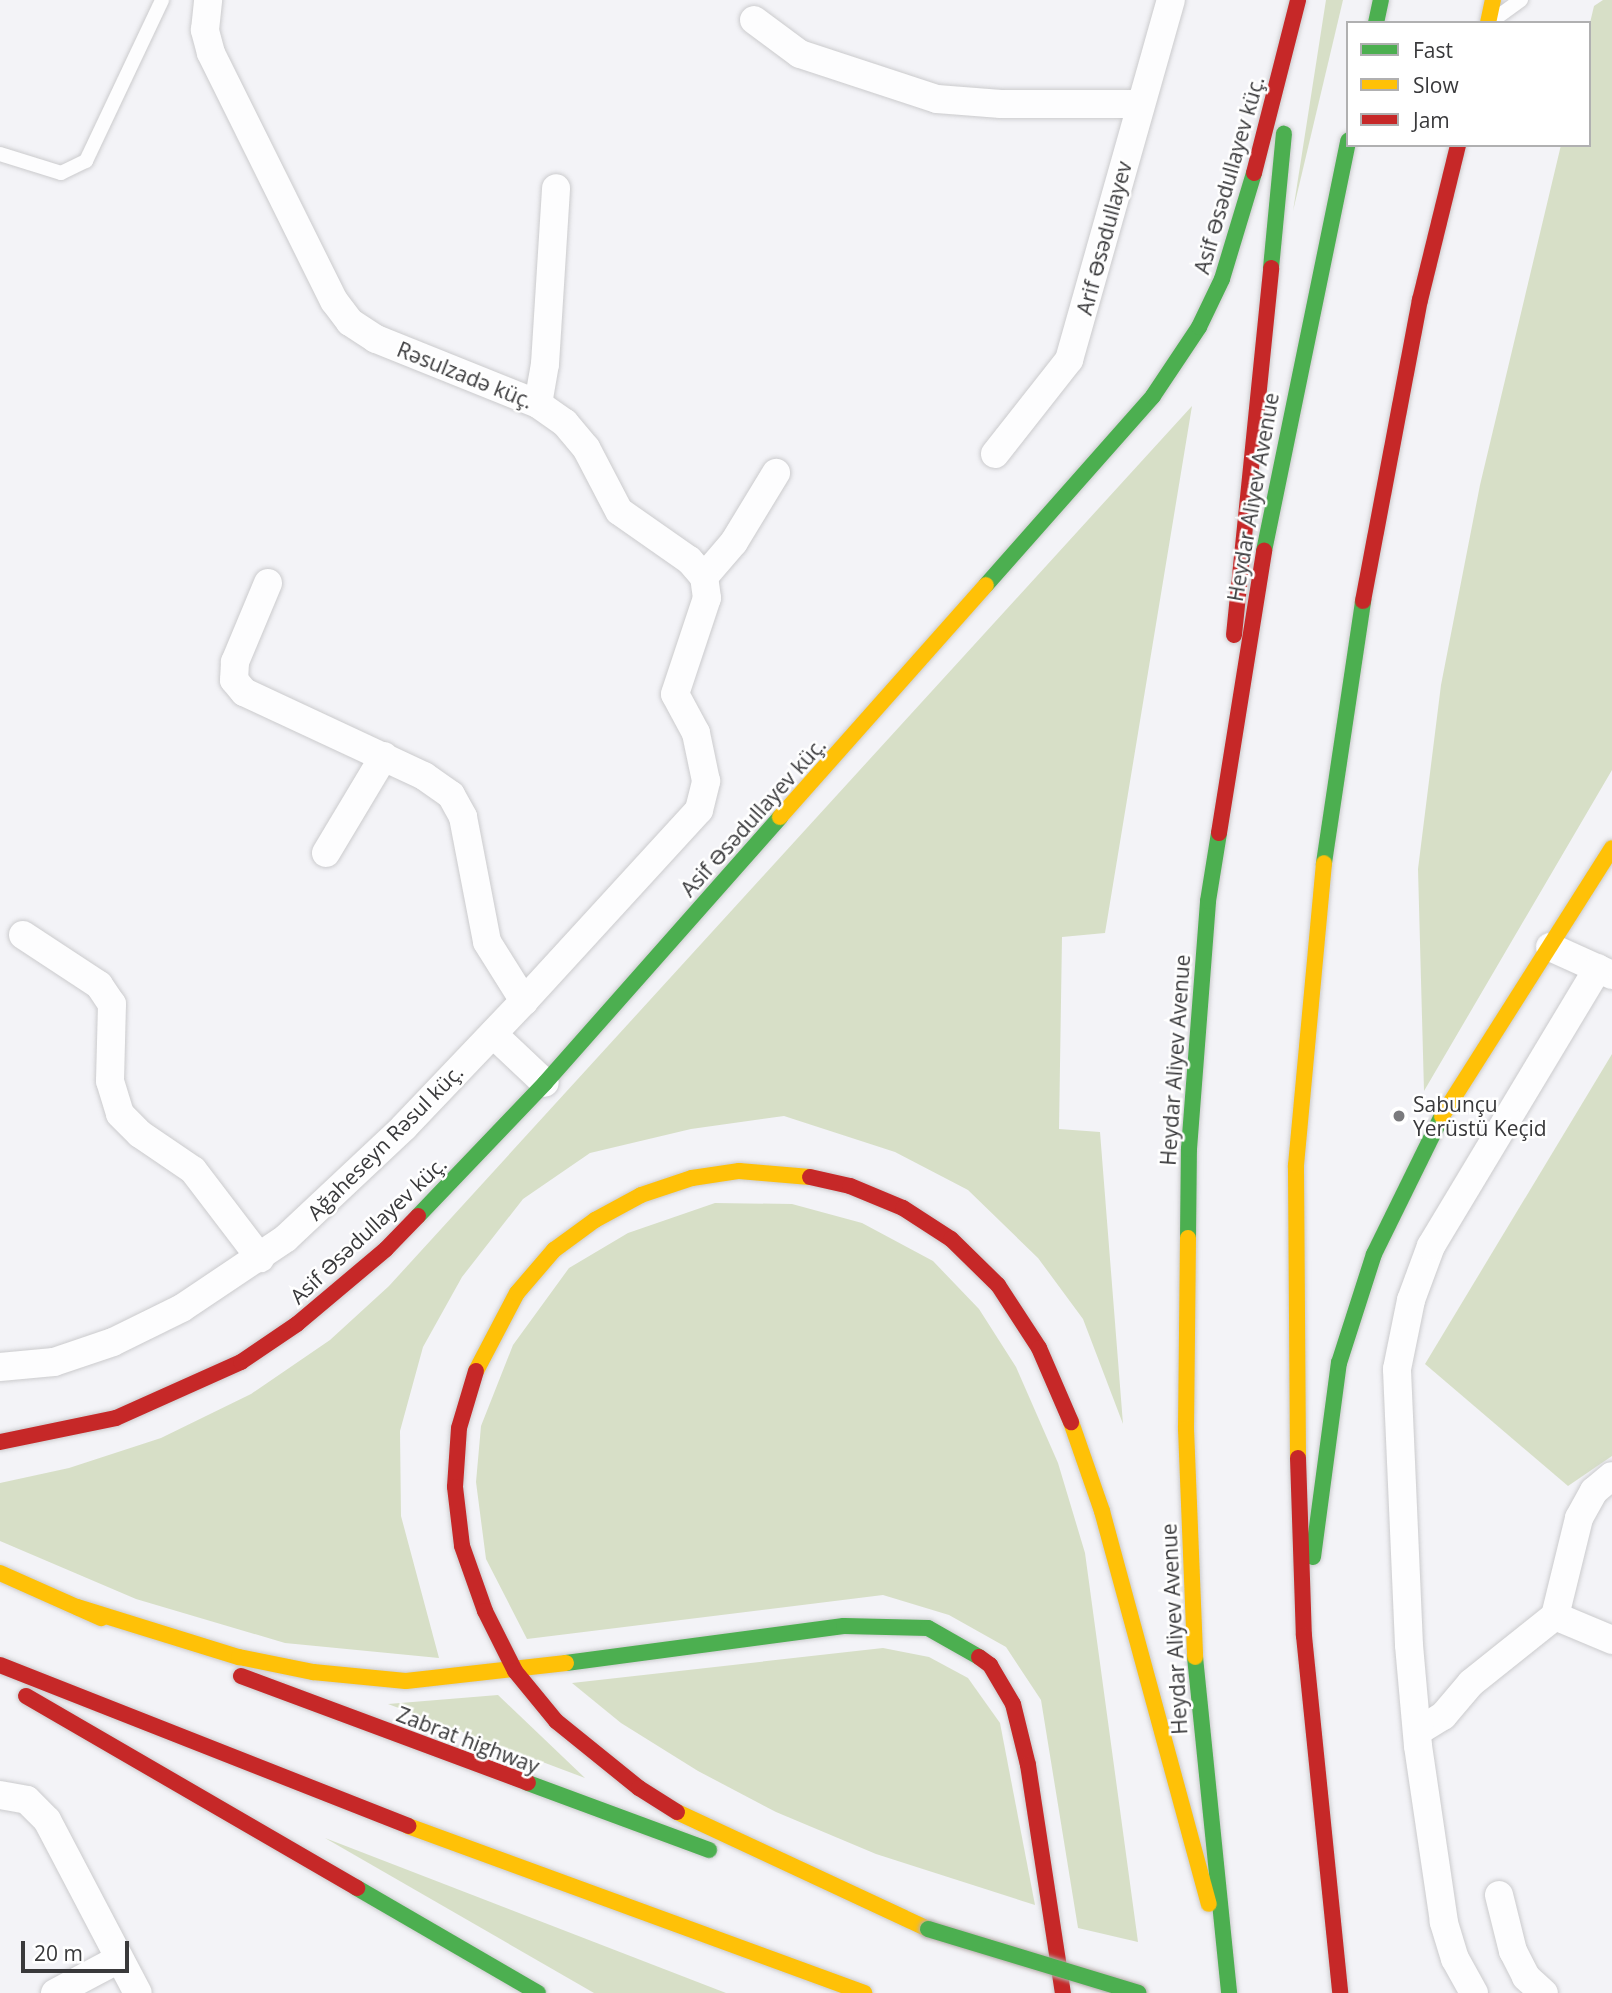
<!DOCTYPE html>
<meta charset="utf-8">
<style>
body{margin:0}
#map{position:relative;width:1612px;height:1993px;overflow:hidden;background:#f3f3f7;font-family:"Open Sans",sans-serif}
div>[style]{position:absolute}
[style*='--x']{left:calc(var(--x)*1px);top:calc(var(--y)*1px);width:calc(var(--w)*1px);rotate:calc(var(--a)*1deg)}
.green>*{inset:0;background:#d7dfc7}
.roads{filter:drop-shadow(0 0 2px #cbcbcd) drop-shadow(0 0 2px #cbcbcd)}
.lane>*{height:14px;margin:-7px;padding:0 7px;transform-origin:7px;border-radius:7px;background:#fdfdfe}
.street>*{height:28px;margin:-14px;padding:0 14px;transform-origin:14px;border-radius:14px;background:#fdfdfe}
.fast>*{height:16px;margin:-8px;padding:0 8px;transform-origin:8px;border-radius:8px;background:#4caf50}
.slow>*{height:16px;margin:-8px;padding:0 8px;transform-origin:8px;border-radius:8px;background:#ffc107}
.jam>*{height:16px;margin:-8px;padding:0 8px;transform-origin:8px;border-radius:8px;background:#c62828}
.bridges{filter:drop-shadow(0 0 2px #b6adab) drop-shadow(0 0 2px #b6adab)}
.fast-bridge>*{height:16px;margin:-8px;padding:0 8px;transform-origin:8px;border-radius:8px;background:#4caf50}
.dots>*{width:19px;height:19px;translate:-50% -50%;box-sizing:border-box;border:4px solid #fff;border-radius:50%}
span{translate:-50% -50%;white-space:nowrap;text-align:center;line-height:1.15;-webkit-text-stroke:5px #fff;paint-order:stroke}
.street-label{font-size:21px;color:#39393b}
.poi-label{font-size:21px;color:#39393b}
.left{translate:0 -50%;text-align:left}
.legend{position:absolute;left:1346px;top:21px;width:245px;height:126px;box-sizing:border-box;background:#fff;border:2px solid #b0b0b1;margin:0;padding:9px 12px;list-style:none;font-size:21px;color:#39393b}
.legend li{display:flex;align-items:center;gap:14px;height:35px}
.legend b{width:35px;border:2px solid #b0b0b1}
.scale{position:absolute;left:21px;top:1941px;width:108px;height:32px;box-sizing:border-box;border:4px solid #39393b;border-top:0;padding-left:9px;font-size:21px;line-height:24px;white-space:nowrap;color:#39393b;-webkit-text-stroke:5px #fff;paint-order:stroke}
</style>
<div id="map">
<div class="green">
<i style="clip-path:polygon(1326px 0,1343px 0,1293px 211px)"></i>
<i style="clip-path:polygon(1603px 0,1612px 0,1612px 770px,1424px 1091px,1418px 869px,1441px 685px,1480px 485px,1561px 145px,1589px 145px,1589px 27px,1594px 6px)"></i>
<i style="clip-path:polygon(1192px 406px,1105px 933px,1062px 937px,1059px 1129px,1100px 1132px,1123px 1424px,1083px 1319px,1038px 1258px,968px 1190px,895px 1152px,784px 1116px,691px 1129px,590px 1153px,523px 1199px,462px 1277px,423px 1347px,400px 1431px,401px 1516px,439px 1658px,285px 1643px,136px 1599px,0 1541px,0 1483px,69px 1468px,161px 1438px,251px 1394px,330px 1340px,389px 1286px)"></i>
<i style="clip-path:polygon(1612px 1054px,1612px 1456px,1568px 1486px,1425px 1364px)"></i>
<i style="clip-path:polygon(715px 1203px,792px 1204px,862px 1223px,933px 1261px,979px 1309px,1016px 1367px,1058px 1463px,1085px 1553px,1138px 1942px,1078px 1928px,1041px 1700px,1006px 1647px,949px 1615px,883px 1595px,527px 1639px,486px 1559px,476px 1482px,481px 1426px,513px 1345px,569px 1268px,628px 1233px)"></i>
<i style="clip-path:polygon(883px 1648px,929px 1657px,968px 1678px,1000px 1723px,1035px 1905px,876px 1854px,776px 1812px,698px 1771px,621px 1723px,572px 1683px)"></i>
<i style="clip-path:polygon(498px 1695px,585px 1778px,388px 1704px)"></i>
<i style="clip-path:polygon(325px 1838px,726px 1993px,594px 1993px)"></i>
</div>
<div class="roads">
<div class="lane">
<i style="--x:1496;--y:18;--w:31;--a:-36"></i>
<i style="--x:0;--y:154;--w:64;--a:17.3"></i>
<i style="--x:61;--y:173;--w:28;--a:-26"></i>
<i style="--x:86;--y:161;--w:178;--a:-64.7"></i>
</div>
<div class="street">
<i style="--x:754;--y:20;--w:57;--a:36.5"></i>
<i style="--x:800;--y:54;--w:144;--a:18.2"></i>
<i style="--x:937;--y:99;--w:64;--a:4.5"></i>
<i style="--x:1001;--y:104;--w:138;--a:0"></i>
<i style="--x:538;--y:404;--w:41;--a:-80.1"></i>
<i style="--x:545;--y:364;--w:176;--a:-86.4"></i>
<i style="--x:995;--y:454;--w:120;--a:-51.8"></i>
<i style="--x:1069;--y:360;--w:374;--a:-74.2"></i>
<i style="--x:704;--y:577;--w:46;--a:-49.4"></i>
<i style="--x:734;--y:542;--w:81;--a:-58.7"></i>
<i style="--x:268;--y:583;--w:86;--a:112.7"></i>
<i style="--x:235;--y:662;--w:18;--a:93"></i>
<i style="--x:234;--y:680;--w:16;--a:50"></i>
<i style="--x:244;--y:692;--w:199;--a:25"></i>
<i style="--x:424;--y:776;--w:33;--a:35"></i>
<i style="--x:451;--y:795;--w:25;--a:61"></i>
<i style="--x:463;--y:817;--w:127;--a:79.1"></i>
<i style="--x:487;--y:942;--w:70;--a:57.9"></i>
<i style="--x:326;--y:853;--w:113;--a:-59.1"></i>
<i style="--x:23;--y:935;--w:91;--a:33.3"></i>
<i style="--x:99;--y:985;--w:23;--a:56"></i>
<i style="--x:112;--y:1004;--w:77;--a:91.5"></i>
<i style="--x:110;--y:1081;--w:34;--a:73"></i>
<i style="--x:120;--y:1114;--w:28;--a:45"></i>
<i style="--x:140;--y:1134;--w:64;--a:34.2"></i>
<i style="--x:193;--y:1170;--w:111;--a:52.7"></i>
<i style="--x:1550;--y:947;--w:68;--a:24.3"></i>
<i style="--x:493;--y:1034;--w:71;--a:43.3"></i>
<i style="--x:0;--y:1367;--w:54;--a:-5.3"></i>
<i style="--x:54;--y:1362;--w:62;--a:-18.7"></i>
<i style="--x:113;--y:1342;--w:77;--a:-26.2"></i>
<i style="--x:182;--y:1308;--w:125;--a:-33.9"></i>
<i style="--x:286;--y:1238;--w:162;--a:-43.2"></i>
<i style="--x:404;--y:1127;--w:174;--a:-46.4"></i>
<i style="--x:524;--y:1001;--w:259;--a:-47.5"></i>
<i style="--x:699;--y:810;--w:30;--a:-76"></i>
<i style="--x:706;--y:781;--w:49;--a:-101.8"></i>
<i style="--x:696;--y:733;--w:44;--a:-118.3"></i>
<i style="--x:675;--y:694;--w:101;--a:-71.6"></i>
<i style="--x:707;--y:598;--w:21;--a:-98"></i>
<i style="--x:704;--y:577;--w:23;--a:-131"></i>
<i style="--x:689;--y:560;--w:85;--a:-145"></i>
<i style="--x:619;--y:511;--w:71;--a:-117.6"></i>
<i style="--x:586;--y:448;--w:33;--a:-130"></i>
<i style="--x:565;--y:423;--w:33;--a:-145"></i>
<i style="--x:538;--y:404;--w:175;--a:-158.1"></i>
<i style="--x:376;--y:339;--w:31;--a:-147"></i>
<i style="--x:350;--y:322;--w:26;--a:-127"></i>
<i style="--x:334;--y:301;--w:277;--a:-116.4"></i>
<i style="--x:211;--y:53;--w:24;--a:-105"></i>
<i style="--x:205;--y:30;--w:30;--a:-84"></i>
<i style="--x:1555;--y:1616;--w:62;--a:22.8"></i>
<i style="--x:1417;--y:1732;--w:31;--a:-32"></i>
<i style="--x:1443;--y:1716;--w:43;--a:-49.7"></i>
<i style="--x:1471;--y:1683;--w:107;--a:-38.6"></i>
<i style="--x:1555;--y:1616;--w:101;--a:-76.2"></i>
<i style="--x:1579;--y:1518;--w:31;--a:-61"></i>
<i style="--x:1594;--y:1491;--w:23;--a:-40"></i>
<i style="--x:0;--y:1795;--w:27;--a:10"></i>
<i style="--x:27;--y:1800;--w:28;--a:45"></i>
<i style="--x:47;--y:1820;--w:195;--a:62.3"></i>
<i style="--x:1499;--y:1895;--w:58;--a:76"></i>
<i style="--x:1513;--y:1951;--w:29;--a:63"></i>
<i style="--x:1526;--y:1977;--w:24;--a:42"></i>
<i style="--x:55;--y:1993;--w:70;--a:-28"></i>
<i style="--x:1474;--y:1993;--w:39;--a:-119"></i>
<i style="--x:1455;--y:1959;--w:39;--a:-107"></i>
<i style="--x:1444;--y:1922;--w:178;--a:-98.4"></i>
<i style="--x:1418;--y:1746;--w:101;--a:-95.1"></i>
<i style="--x:1409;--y:1645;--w:276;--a:-92.5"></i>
<i style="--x:1397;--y:1369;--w:70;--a:-78.5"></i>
<i style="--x:1411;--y:1300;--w:58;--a:-69.7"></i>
<i style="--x:1431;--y:1246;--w:324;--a:-59"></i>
</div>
<div class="fast">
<i style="--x:1376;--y:23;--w:24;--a:-78"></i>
<i style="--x:1271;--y:268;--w:135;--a:-84.5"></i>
<i style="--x:1264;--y:551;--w:419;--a:-78.4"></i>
<i style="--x:986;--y:585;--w:252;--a:-48.5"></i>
<i style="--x:1153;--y:396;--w:83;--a:-56.3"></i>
<i style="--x:1199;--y:327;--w:53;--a:-64.4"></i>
<i style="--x:1222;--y:279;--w:111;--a:-73.2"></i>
<i style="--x:1324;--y:863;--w:265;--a:-81.5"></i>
<i style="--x:418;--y:1216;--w:184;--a:-46.3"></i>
<i style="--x:545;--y:1083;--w:355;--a:-48.5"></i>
<i style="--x:1188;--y:1238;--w:89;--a:-89.4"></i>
<i style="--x:1189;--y:1149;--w:249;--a:-85.6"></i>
<i style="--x:1208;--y:901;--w:69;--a:-80.8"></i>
<i style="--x:1313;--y:1557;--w:196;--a:-82.4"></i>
<i style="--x:1339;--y:1363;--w:114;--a:-72.2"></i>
<i style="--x:1374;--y:1254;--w:154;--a:-63.8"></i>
<i style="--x:1195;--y:1657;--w:338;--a:84.2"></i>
<i style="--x:566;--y:1663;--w:280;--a:-7.6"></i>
<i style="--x:844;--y:1626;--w:84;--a:1.4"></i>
<i style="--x:928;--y:1628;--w:59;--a:29.6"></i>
<i style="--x:528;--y:1783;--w:193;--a:20.3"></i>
<i style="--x:357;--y:1888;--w:209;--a:30.1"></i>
</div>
<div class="slow">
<i style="--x:1488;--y:23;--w:24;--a:-78"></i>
<i style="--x:780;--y:817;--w:310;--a:-48.4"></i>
<i style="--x:1442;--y:1116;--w:317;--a:-57.6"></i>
<i style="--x:1188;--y:1238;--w:191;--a:90.6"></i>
<i style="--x:1186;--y:1429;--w:228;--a:87.7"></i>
<i style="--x:476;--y:1371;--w:88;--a:-62.3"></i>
<i style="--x:517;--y:1293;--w:57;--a:-49.3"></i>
<i style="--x:554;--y:1250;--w:51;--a:-36.2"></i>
<i style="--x:595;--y:1220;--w:52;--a:-28.5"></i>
<i style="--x:641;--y:1195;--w:54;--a:-18.4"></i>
<i style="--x:692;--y:1178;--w:48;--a:-8.5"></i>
<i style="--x:739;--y:1171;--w:71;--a:4.8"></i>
<i style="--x:1071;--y:1422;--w:94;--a:70.8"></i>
<i style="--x:1102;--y:1511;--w:407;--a:74.8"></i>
<i style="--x:1298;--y:1458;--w:293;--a:-90.4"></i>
<i style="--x:1296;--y:1165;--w:303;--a:-84.7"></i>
<i style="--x:0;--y:1573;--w:111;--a:24"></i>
<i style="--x:77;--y:1607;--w:170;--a:17.2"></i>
<i style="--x:239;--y:1657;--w:76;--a:11.5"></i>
<i style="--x:313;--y:1672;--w:93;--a:5.5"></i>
<i style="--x:406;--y:1681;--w:161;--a:-6.4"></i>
<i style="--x:677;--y:1812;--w:277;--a:25"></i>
<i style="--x:408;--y:1826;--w:486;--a:20.1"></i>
</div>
<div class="jam">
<i style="--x:1254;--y:173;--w:179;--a:-75.7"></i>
<i style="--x:1363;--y:601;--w:306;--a:-79.3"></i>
<i style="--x:1420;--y:300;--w:160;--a:-76.2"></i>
<i style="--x:1234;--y:635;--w:369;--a:-84.2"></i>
<i style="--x:1219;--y:833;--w:286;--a:-80.9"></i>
<i style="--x:810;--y:1177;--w:41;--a:12.7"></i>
<i style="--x:850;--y:1186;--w:57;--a:22.5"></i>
<i style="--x:903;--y:1208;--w:57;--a:32.9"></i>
<i style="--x:951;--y:1239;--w:66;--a:44.4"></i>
<i style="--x:998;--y:1285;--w:75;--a:56.9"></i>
<i style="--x:1039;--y:1348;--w:81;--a:66.6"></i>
<i style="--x:476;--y:1371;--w:59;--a:106.6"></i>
<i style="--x:459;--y:1428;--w:59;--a:93.9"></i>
<i style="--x:455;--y:1487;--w:59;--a:83.2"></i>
<i style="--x:462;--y:1546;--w:69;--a:70.5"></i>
<i style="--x:485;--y:1611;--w:67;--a:63.4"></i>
<i style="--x:515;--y:1671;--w:65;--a:50.6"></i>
<i style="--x:556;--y:1721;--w:107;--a:38.9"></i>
<i style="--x:639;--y:1788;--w:45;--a:32.3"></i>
<i style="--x:0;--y:1442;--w:118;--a:-11.7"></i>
<i style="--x:116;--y:1418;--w:137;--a:-24.1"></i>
<i style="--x:241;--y:1362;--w:68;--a:-34.2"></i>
<i style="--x:297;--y:1324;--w:116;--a:-40.1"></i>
<i style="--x:386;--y:1249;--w:46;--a:-45.9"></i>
<i style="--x:1298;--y:1458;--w:178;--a:88.1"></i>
<i style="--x:1304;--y:1636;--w:359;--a:84.2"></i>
<i style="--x:979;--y:1657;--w:14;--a:36"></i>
<i style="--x:990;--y:1665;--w:45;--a:59.5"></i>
<i style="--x:1013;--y:1704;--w:63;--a:76.2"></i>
<i style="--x:1028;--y:1765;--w:231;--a:81.3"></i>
<i style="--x:0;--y:1665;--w:439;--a:21.5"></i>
<i style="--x:241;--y:1676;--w:306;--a:20.4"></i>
<i style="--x:26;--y:1696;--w:383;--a:30.1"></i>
</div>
</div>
<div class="bridges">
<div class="fast-bridge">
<i style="--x:928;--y:1929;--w:220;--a:16.9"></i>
</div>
</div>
<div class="dots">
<i style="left:1399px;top:1116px;background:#7a7a7d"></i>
</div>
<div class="street-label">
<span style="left:1229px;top:175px;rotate:-74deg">Asif Əsədullayev küç.</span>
<span style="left:1104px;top:238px;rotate:-75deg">Arif Əsədullayev</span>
<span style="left:465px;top:375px;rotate:22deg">Rəsulzadə küç.</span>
<span style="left:1253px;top:497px;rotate:-80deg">Heydar Aliyev Avenue</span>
<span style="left:753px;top:817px;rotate:-48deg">Asif Əsədullayev küç.</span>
<span style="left:1175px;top:1060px;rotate:-86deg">Heydar Aliyev Avenue</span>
<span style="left:385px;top:1142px;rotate:-45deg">Ağaheseyn Rəsul küç.</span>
<span style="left:368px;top:1230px;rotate:-43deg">Asif Əsədullayev küç.</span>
<span style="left:1174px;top:1629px;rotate:-93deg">Heydar Aliyev Avenue</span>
<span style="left:468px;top:1740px;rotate:21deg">Zabrat highway</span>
</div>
<div class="poi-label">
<span class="left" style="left:1413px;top:1116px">Sabunçu<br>Yerüstü Keçid</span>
</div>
<ul class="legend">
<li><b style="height:9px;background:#4caf50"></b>Fast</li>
<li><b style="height:9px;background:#ffc107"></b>Slow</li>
<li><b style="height:9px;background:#c62828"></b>Jam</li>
</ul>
<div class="scale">20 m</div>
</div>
